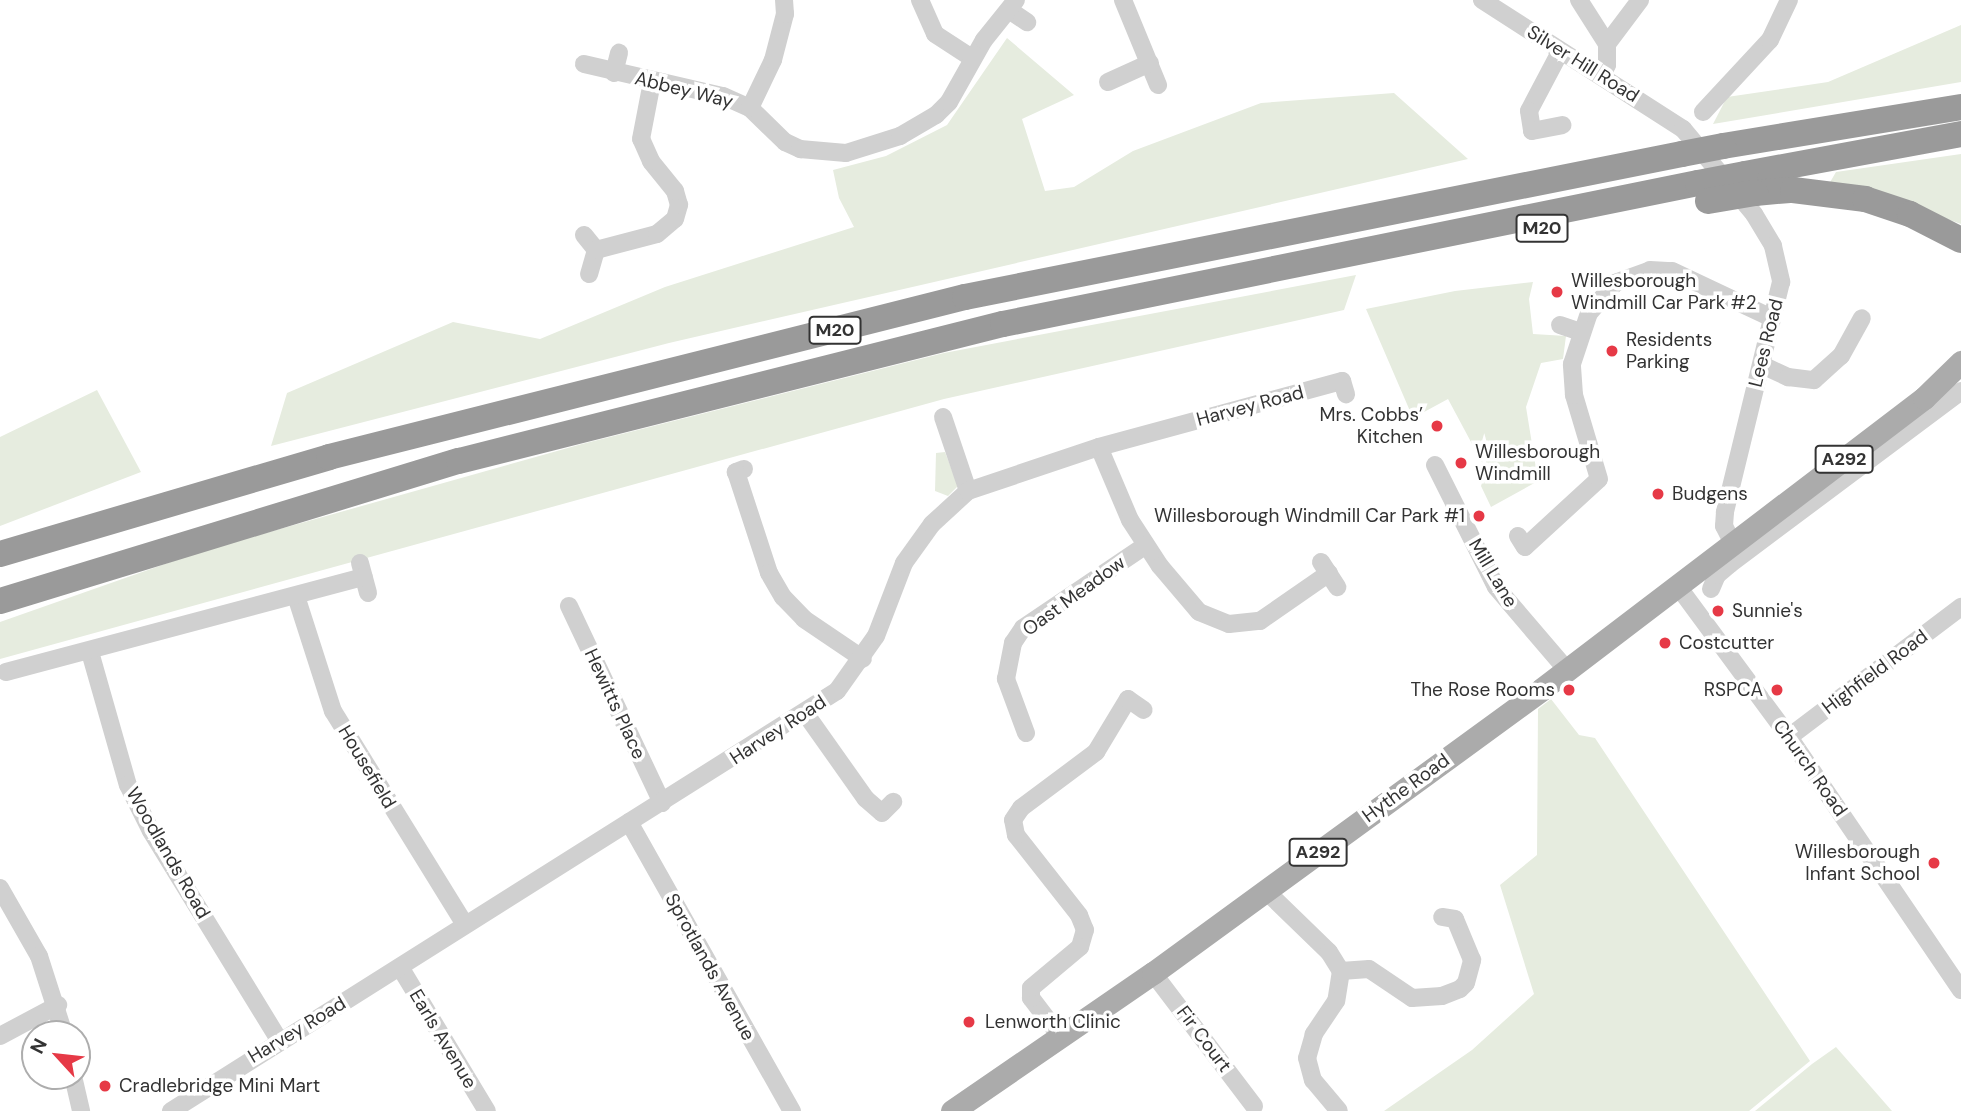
<!DOCTYPE html>
<meta charset="utf-8">
<style>
body{margin:0}
#map{position:relative;width:1961px;height:1111px;overflow:hidden;background:#fff;font-family:"DM Sans",sans-serif}
div>[style]{position:absolute}
[style*='--x']{left:calc(var(--x)*1px);top:calc(var(--y)*1px);width:calc(var(--w)*1px);rotate:calc(var(--a)*1deg)}
.green>*{inset:0;background:#e6ecdf}
.minor>*{height:18px;margin:-9px;padding:0 9px;transform-origin:9px;border-radius:9px;background:#d0d0d0}
.major>*{height:23px;margin:-11.5px;padding:0 11.5px;transform-origin:11.5px;border-radius:11.5px;background:#ababab}
.highway>*{height:26px;margin:-13px;padding:0 13px;transform-origin:13px;border-radius:13px;background:#9a9a9a}
.highway-bridge>*{height:26px;margin:-13px;padding:0 13px;transform-origin:13px;border-radius:13px;background:#9a9a9a}
.dots>*{width:19px;height:19px;translate:-50% -50%;box-sizing:border-box;border:4px solid #fff;border-radius:50%}
span{translate:-50% -50%;white-space:nowrap;text-align:center;line-height:1.15;-webkit-text-stroke:7px #fff;paint-order:stroke}
.shield-label span{padding:2px 5px;background:#fff;border:2px solid;border-radius:5px;-webkit-text-stroke-width:0}
.shield-label{font-size:18px;color:#333;font-weight:700}
.street-label{font-size:19px;color:#333}
.poi-label{font-size:19px;color:#333}
.left{translate:0 -50%;text-align:left}
.right{translate:-100% -50%;text-align:right}
.north{position:absolute;left:21px;top:1020px;width:70px;height:70px;box-sizing:border-box;background:#fff;border:2px solid #adadad;border-radius:50%;rotate:297deg;font-size:19px;font-weight:700;line-height:28px;text-align:center;color:#333}
.north::after{content:'';display:block;margin:auto;width:24px;height:32px;background:#e63946;clip-path:polygon(50% 0,100% 100%,50% 72%,0 100%)}
</style>
<div id="map">
<div class="green">
<i style="clip-path:polygon(1961px 25px,1961px 82px,1713px 124px,1727px 97px,1828px 82px)"></i>
<i style="clip-path:polygon(1007px 38px,1074px 95px,1022px 119px,1045px 191px,1074px 187px,1133px 151px,1261px 103px,1394px 93px,1468px 159px,669px 343px,271px 446px,287px 393px,453px 322px,540px 339px,665px 287px,854px 227px,839px 198px,833px 170px,886px 156px,947px 125px)"></i>
<i style="clip-path:polygon(1961px 154px,1961px 224px,1885px 197px,1829px 184px,1836px 172px)"></i>
<i style="clip-path:polygon(1356px 275px,1344px 310px,944px 399px,0 659px,0 622px,202px 551px,582px 444px,944px 353px)"></i>
<i style="clip-path:polygon(1533px 282px,1529px 299px,1533px 334px,1566px 336px,1563px 359px,1541px 363px,1526px 407px,1538px 481px,1491px 507px,1481px 486px,1486px 470px,1448px 399px,1413px 418px,1366px 309px,1455px 291px)"></i>
<i style="clip-path:polygon(97px 390px,141px 472px,0 526px,0 437px)"></i>
<i style="clip-path:polygon(945px 452px,958px 486px,948px 496px,935px 491px,936px 453px)"></i>
<i style="clip-path:polygon(1551px 699px,1579px 735px,1595px 738px,1810px 1061px,1749px 1111px,1384px 1111px,1472px 1050px,1534px 994px,1500px 885px,1537px 855px,1538px 709px)"></i>
<i style="clip-path:polygon(1836px 1047px,1892px 1111px,1755px 1111px,1812px 1064px)"></i>
</div>
<div class="minor">
<i style="--x:920;--y:0;--w:37;--a:66"></i>
<i style="--x:935;--y:34;--w:44;--a:33"></i>
<i style="--x:1123;--y:0;--w:92;--a:67.6"></i>
<i style="--x:1482;--y:0;--w:239;--a:32.7"></i>
<i style="--x:1683;--y:129;--w:111;--a:50.1"></i>
<i style="--x:1754;--y:214;--w:37;--a:59"></i>
<i style="--x:1773;--y:246;--w:37;--a:77"></i>
<i style="--x:1781;--y:282;--w:237;--a:103.7"></i>
<i style="--x:1725;--y:512;--w:14;--a:94"></i>
<i style="--x:1724;--y:526;--w:18;--a:63"></i>
<i style="--x:1579;--y:0;--w:52;--a:57.5"></i>
<i style="--x:1607;--y:44;--w:21;--a:90"></i>
<i style="--x:1607;--y:65;--w:11;--a:117"></i>
<i style="--x:1009;--y:10;--w:22;--a:34"></i>
<i style="--x:1607;--y:44;--w:55;--a:-53.1"></i>
<i style="--x:1559;--y:54;--w:64;--a:117.8"></i>
<i style="--x:1529;--y:111;--w:20;--a:81"></i>
<i style="--x:1532;--y:131;--w:31;--a:-11"></i>
<i style="--x:584;--y:64;--w:143;--a:13"></i>
<i style="--x:723;--y:96;--w:30;--a:24"></i>
<i style="--x:750;--y:108;--w:49;--a:44.2"></i>
<i style="--x:785;--y:142;--w:17;--a:25"></i>
<i style="--x:800;--y:149;--w:46;--a:5"></i>
<i style="--x:846;--y:153;--w:57;--a:-17.5"></i>
<i style="--x:900;--y:136;--w:42;--a:-30.3"></i>
<i style="--x:936;--y:115;--w:18;--a:-45"></i>
<i style="--x:949;--y:102;--w:71;--a:-60.6"></i>
<i style="--x:984;--y:40;--w:51;--a:-51.3"></i>
<i style="--x:614;--y:73;--w:21;--a:-76"></i>
<i style="--x:1108;--y:82;--w:46;--a:-24.3"></i>
<i style="--x:750;--y:108;--w:53;--a:-64.4"></i>
<i style="--x:773;--y:60;--w:48;--a:-75.4"></i>
<i style="--x:785;--y:14;--w:14;--a:-94"></i>
<i style="--x:1703;--y:112;--w:98;--a:-47.1"></i>
<i style="--x:1770;--y:40;--w:44;--a:-64.6"></i>
<i style="--x:584;--y:235;--w:19;--a:51"></i>
<i style="--x:596;--y:250;--w:25;--a:106"></i>
<i style="--x:596;--y:250;--w:63;--a:-14.7"></i>
<i style="--x:657;--y:234;--w:23;--a:-40"></i>
<i style="--x:675;--y:219;--w:15;--a:-74"></i>
<i style="--x:679;--y:205;--w:15;--a:-106"></i>
<i style="--x:675;--y:191;--w:38;--a:-129"></i>
<i style="--x:651;--y:161;--w:24;--a:-114"></i>
<i style="--x:641;--y:139;--w:58;--a:-79.1"></i>
<i style="--x:1560;--y:325;--w:21;--a:19"></i>
<i style="--x:1762;--y:365;--w:29;--a:25"></i>
<i style="--x:1788;--y:377;--w:26;--a:7"></i>
<i style="--x:1814;--y:380;--w:36;--a:-42"></i>
<i style="--x:1841;--y:356;--w:43;--a:-61.1"></i>
<i style="--x:943;--y:417;--w:78;--a:71.3"></i>
<i style="--x:1099;--y:447;--w:79;--a:67"></i>
<i style="--x:1130;--y:520;--w:55;--a:56.9"></i>
<i style="--x:1160;--y:566;--w:60;--a:49.7"></i>
<i style="--x:1199;--y:612;--w:32;--a:22"></i>
<i style="--x:1229;--y:624;--w:31;--a:-6"></i>
<i style="--x:1260;--y:621;--w:84;--a:-34.8"></i>
<i style="--x:1435;--y:465;--w:136;--a:63.4"></i>
<i style="--x:1496;--y:587;--w:109;--a:49.5"></i>
<i style="--x:744;--y:469;--w:9;--a:159"></i>
<i style="--x:736;--y:472;--w:106;--a:71.9"></i>
<i style="--x:769;--y:573;--w:28;--a:60"></i>
<i style="--x:783;--y:597;--w:30;--a:46"></i>
<i style="--x:804;--y:619;--w:71;--a:34.1"></i>
<i style="--x:1518;--y:536;--w:13;--a:58"></i>
<i style="--x:1525;--y:547;--w:100;--a:-42.6"></i>
<i style="--x:1599;--y:479;--w:88;--a:-106.6"></i>
<i style="--x:1574;--y:395;--w:31;--a:-94"></i>
<i style="--x:1572;--y:364;--w:54;--a:-71.6"></i>
<i style="--x:1589;--y:313;--w:40;--a:-49"></i>
<i style="--x:1615;--y:283;--w:37;--a:-20"></i>
<i style="--x:1650;--y:270;--w:22;--a:3"></i>
<i style="--x:1672;--y:271;--w:110;--a:25.2"></i>
<i style="--x:1321;--y:562;--w:30;--a:57"></i>
<i style="--x:360;--y:563;--w:31;--a:75"></i>
<i style="--x:1677;--y:585;--w:189;--a:53.6"></i>
<i style="--x:1789;--y:737;--w:306;--a:55.8"></i>
<i style="--x:1711;--y:589;--w:15;--a:-67"></i>
<i style="--x:1717;--y:575;--w:17;--a:-40"></i>
<i style="--x:1730;--y:564;--w:289;--a:-36.8"></i>
<i style="--x:296;--y:596;--w:121;--a:72.2"></i>
<i style="--x:333;--y:711;--w:251;--a:58.3"></i>
<i style="--x:569;--y:606;--w:218;--a:64.7"></i>
<i style="--x:90;--y:652;--w:138;--a:74.1"></i>
<i style="--x:128;--y:785;--w:51;--a:63.4"></i>
<i style="--x:151;--y:831;--w:245;--a:58.5"></i>
<i style="--x:6;--y:672;--w:370;--a:-14.9"></i>
<i style="--x:805;--y:713;--w:105;--a:54.7"></i>
<i style="--x:866;--y:799;--w:21;--a:41"></i>
<i style="--x:882;--y:813;--w:16;--a:-45"></i>
<i style="--x:1026;--y:733;--w:58;--a:-110.3"></i>
<i style="--x:1006;--y:679;--w:37;--a:-79"></i>
<i style="--x:1013;--y:643;--w:18;--a:-56"></i>
<i style="--x:1023;--y:628;--w:148;--a:-34"></i>
<i style="--x:1789;--y:737;--w:216;--a:-37.1"></i>
<i style="--x:629;--y:822;--w:332;--a:60.6"></i>
<i style="--x:0;--y:888;--w:78;--a:60.2"></i>
<i style="--x:39;--y:956;--w:82;--a:72.2"></i>
<i style="--x:1265;--y:890;--w:89;--a:44.1"></i>
<i style="--x:1329;--y:952;--w:22;--a:58"></i>
<i style="--x:1341;--y:971;--w:30;--a:99"></i>
<i style="--x:1336;--y:1001;--w:40;--a:124"></i>
<i style="--x:1314;--y:1034;--w:25;--a:106"></i>
<i style="--x:1307;--y:1058;--w:23;--a:75"></i>
<i style="--x:1313;--y:1080;--w:40;--a:50"></i>
<i style="--x:400;--y:967;--w:168;--a:58.9"></i>
<i style="--x:1341;--y:971;--w:28;--a:-4"></i>
<i style="--x:1369;--y:969;--w:52;--a:34"></i>
<i style="--x:1412;--y:998;--w:30;--a:-4"></i>
<i style="--x:1442;--y:996;--w:19;--a:-21"></i>
<i style="--x:1460;--y:989;--w:8;--a:-45"></i>
<i style="--x:1466;--y:983;--w:24;--a:-75"></i>
<i style="--x:1472;--y:960;--w:44;--a:-112.5"></i>
<i style="--x:1455;--y:919;--w:13;--a:-171"></i>
<i style="--x:1153;--y:973;--w:167;--a:52.8"></i>
<i style="--x:0;--y:1036;--w:66;--a:-28.1"></i>
<i style="--x:1060;--y:1036;--w:48;--a:-127.3"></i>
<i style="--x:1031;--y:998;--w:10;--a:-90"></i>
<i style="--x:1031;--y:988;--w:64;--a:-39.9"></i>
<i style="--x:1080;--y:947;--w:18;--a:-74"></i>
<i style="--x:1085;--y:930;--w:16;--a:-112"></i>
<i style="--x:1079;--y:915;--w:102;--a:-128.2"></i>
<i style="--x:1016;--y:835;--w:15;--a:-101"></i>
<i style="--x:1013;--y:820;--w:14;--a:-56"></i>
<i style="--x:1021;--y:808;--w:94;--a:-36.7"></i>
<i style="--x:1096;--y:752;--w:62;--a:-58.9"></i>
<i style="--x:1128;--y:699;--w:19;--a:35"></i>
<i style="--x:73;--y:1076;--w:36;--a:77"></i>
<i style="--x:171;--y:1111;--w:787;--a:-32.24"></i>
<i style="--x:837;--y:691;--w:67;--a:-54.7"></i>
<i style="--x:876;--y:636;--w:78;--a:-69"></i>
<i style="--x:904;--y:563;--w:48;--a:-54.3"></i>
<i style="--x:932;--y:524;--w:49;--a:-42.5"></i>
<i style="--x:968;--y:491;--w:138;--a:-18.6"></i>
<i style="--x:1099;--y:447;--w:252;--a:-15.2"></i>
<i style="--x:1342;--y:381;--w:14;--a:73"></i>
</div>
<div class="major">
<i style="--x:952;--y:1111;--w:244;--a:-34.5"></i>
<i style="--x:1153;--y:973;--w:482;--a:-36.1"></i>
<i style="--x:1542;--y:689;--w:480;--a:-37.3"></i>
<i style="--x:1924;--y:398;--w:52;--a:-44.2"></i>
</div>
<div class="highway">
<i style="--x:1723;--y:146;--w:241;--a:-9.3"></i>
<i style="--x:1745;--y:174;--w:220;--a:-10.5"></i>
<i style="--x:1755;--y:193;--w:38;--a:-5"></i>
<i style="--x:1793;--y:190;--w:73;--a:7.1"></i>
<i style="--x:1865;--y:199;--w:47;--a:18.4"></i>
<i style="--x:1910;--y:214;--w:57;--a:27"></i>
<i style="--x:0;--y:554;--w:343;--a:-16.4"></i>
<i style="--x:329;--y:457;--w:656;--a:-14.12"></i>
<i style="--x:965;--y:297;--w:731;--a:-11.28"></i>
<i style="--x:0;--y:601;--w:480;--a:-17"></i>
<i style="--x:459;--y:461;--w:561;--a:-14.14"></i>
<i style="--x:1003;--y:324;--w:709;--a:-11.47"></i>
</div>
<div class="highway-bridge">
<i style="--x:1682;--y:154;--w:42;--a:-11"></i>
<i style="--x:1698;--y:183;--w:48;--a:-10.8"></i>
<i style="--x:1708;--y:201;--w:48;--a:-9.7"></i>
</div>
<div class="dots">
<i style="left:1557px;top:292px;background:#e63946"></i>
<i style="left:1612px;top:351px;background:#e63946"></i>
<i style="left:1437px;top:426px;background:#e63946"></i>
<i style="left:1461px;top:463px;background:#e63946"></i>
<i style="left:1658px;top:494px;background:#e63946"></i>
<i style="left:1479px;top:516px;background:#e63946"></i>
<i style="left:1718px;top:611px;background:#e63946"></i>
<i style="left:1665px;top:643px;background:#e63946"></i>
<i style="left:1569px;top:690px;background:#e63946"></i>
<i style="left:1777px;top:690px;background:#e63946"></i>
<i style="left:1934px;top:863px;background:#e63946"></i>
<i style="left:969px;top:1022px;background:#e63946"></i>
<i style="left:105px;top:1086px;background:#e63946"></i>
</div>
<div class="shield-label">
<span style="left:1542px;top:228px">M20</span>
<span style="left:835px;top:330px">M20</span>
<span style="left:1844px;top:459px">A292</span>
<span style="left:1318px;top:852px">A292</span>
</div>
<div class="street-label">
<span style="left:1583px;top:64px;rotate:32deg">Silver Hill Road</span>
<span style="left:684px;top:90px;rotate:14deg">Abbey Way</span>
<span style="left:1766px;top:343px;rotate:-76deg">Lees Road</span>
<span style="left:1250px;top:406px;rotate:-15deg">Harvey Road</span>
<span style="left:1493px;top:573px;rotate:59deg">Mill Lane</span>
<span style="left:1074px;top:596px;rotate:-36deg">Oast Meadow</span>
<span style="left:1875px;top:672px;rotate:-37deg">Highfield Road</span>
<span style="left:615px;top:704px;rotate:65deg">Hewitts Place</span>
<span style="left:778px;top:730px;rotate:-33deg">Harvey Road</span>
<span style="left:367px;top:767px;rotate:59deg">Housefield</span>
<span style="left:1810px;top:768px;rotate:55deg">Church Road</span>
<span style="left:1406px;top:788px;rotate:-36deg">Hythe Road</span>
<span style="left:168px;top:853px;rotate:60deg">Woodlands Road</span>
<span style="left:710px;top:967px;rotate:61deg">Sprotlands Avenue</span>
<span style="left:297px;top:1030px;rotate:-31deg">Harvey Road</span>
<span style="left:443px;top:1039px;rotate:59deg">Earls Avenue</span>
<span style="left:1204px;top:1039px;rotate:53deg">Fir Court</span>
</div>
<div class="poi-label">
<span class="left" style="left:1571px;top:292px">Willesborough<br>Windmill Car Park #2</span>
<span class="left" style="left:1626px;top:351px">Residents<br>Parking</span>
<span class="right" style="left:1423px;top:426px">Mrs. Cobbs’<br>Kitchen</span>
<span class="left" style="left:1475px;top:463px">Willesborough<br>Windmill</span>
<span class="left" style="left:1672px;top:494px">Budgens</span>
<span class="right" style="left:1465px;top:516px">Willesborough Windmill Car Park #1</span>
<span class="left" style="left:1732px;top:611px">Sunnie's</span>
<span class="left" style="left:1679px;top:643px">Costcutter</span>
<span class="right" style="left:1555px;top:690px">The Rose Rooms</span>
<span class="right" style="left:1763px;top:690px">RSPCA</span>
<span class="right" style="left:1920px;top:863px">Willesborough<br>Infant School</span>
<span class="left" style="left:985px;top:1022px">Lenworth Clinic</span>
<span class="left" style="left:119px;top:1086px">Cradlebridge Mini Mart</span>
</div>
<div class="north">N</div>
</div>
